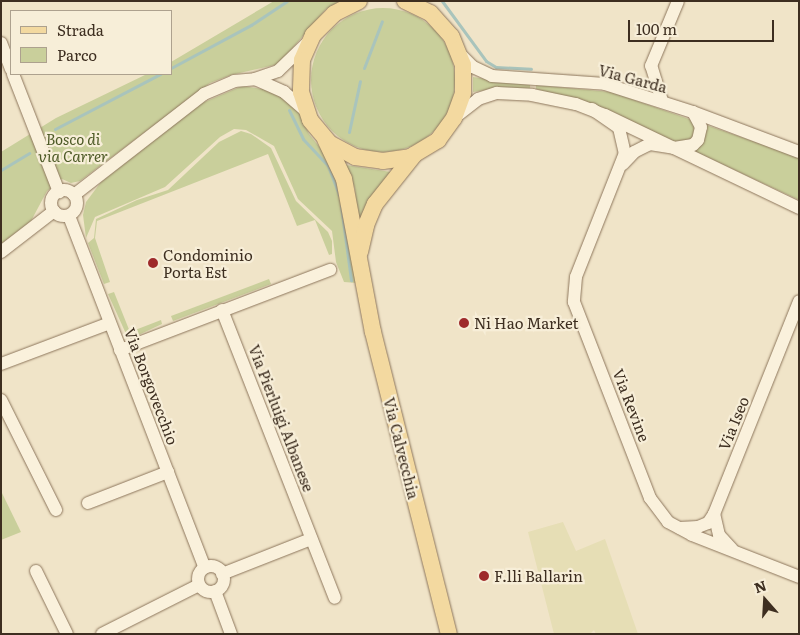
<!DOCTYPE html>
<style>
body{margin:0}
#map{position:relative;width:800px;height:635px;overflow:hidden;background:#f0e4c8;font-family:Literata,serif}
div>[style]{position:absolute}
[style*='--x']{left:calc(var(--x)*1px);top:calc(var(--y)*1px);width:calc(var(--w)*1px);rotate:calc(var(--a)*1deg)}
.farmland>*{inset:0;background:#e6deb5}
.green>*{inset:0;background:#c9cf9b}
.round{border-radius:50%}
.stream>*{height:3px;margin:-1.5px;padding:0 1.5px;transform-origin:1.5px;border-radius:1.5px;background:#a9c4bc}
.roads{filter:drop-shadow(0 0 1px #8d765c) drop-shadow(0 0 1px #8d765c)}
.minor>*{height:12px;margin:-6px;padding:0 6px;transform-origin:6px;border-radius:6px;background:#faf1dc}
.minor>.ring{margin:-6px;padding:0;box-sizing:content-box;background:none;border:12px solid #faf1dc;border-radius:50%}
.major>*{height:16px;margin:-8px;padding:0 8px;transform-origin:8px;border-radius:8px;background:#f3d9a0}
.dots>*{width:14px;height:14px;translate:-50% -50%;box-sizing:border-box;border:2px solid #f7eed8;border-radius:50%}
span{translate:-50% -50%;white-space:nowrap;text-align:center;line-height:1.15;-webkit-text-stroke:4.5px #f7eed8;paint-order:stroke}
.street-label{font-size:15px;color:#3d2e20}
.park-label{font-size:15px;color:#4d5a26;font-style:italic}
.poi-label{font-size:15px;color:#3d2e20}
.left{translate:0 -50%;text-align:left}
.frame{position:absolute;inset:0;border:2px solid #3d2e20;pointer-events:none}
.legend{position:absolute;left:10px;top:10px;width:162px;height:65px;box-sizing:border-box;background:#f7eed8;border:1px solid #ada18e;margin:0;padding:6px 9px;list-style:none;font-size:15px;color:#3d2e20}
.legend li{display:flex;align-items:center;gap:10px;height:25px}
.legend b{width:25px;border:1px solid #ada18e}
.north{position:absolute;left:740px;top:575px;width:50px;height:50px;-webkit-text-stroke:4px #f7eed8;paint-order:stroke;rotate:341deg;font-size:14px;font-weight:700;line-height:20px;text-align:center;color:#3d2e20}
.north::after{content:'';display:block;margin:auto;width:18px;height:22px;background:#3d2e20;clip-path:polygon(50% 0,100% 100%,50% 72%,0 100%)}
.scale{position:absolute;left:628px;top:20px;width:146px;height:22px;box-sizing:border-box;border:2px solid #3d2e20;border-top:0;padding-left:6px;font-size:15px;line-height:18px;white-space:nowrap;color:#3d2e20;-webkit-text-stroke:4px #f7eed8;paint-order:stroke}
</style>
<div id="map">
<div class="farmland">
<i style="clip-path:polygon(563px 522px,576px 551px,605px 539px,638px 634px,596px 634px,594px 630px,590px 634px,554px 634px,528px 532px)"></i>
</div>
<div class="green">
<i style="clip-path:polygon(274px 1px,340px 1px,326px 9px,279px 64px,231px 75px,210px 83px,80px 181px,71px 183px,62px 179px,47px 191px,31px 221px,1px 244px,1px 152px,56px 118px,147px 74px,171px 74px,171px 62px)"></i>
<i class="round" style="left:311px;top:8px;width:144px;height:144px"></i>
<i style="clip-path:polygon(473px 77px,530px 85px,530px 90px,493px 89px,473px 92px)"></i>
<i style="clip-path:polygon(536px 85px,611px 92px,799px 157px,799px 200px,604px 109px,536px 89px)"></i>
<i style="clip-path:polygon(242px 86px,275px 91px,298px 111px,309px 134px,337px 169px,357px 283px,344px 282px,336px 262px,332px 231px,298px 199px,274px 146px,246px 130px,234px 129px,220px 137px,165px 187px,95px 217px,86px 238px,83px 215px,86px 202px,101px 182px,202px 103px)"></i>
<i style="clip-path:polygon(241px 131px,251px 134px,271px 148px,296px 201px,328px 232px,332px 241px,332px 254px,329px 255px,315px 220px,297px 226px,268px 154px,97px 221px,95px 238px,110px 282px,104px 284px,88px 243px,94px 238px,96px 219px,137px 200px,168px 190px,219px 142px)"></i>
<i style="clip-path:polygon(346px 165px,391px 172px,358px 229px,355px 189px)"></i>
<i style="clip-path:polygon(269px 279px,271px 284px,173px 321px,171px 316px)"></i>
<i style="clip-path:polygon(114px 292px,130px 332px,161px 320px,162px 324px,134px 337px,127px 336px,108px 294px)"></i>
<i style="clip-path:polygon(1px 491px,21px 532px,1px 540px)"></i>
</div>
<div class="stream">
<i style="--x:442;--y:1;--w:74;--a:53.7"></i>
<i style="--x:486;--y:61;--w:12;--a:31"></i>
<i style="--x:496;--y:67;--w:35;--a:3"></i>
<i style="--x:171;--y:68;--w:91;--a:-28.3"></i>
<i style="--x:251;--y:25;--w:43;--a:-33.7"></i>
<i style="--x:364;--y:68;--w:50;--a:-69"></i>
<i style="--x:289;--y:110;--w:32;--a:64"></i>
<i style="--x:303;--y:139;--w:37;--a:47"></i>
<i style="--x:328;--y:166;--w:31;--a:69"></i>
<i style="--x:55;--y:129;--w:119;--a:-27.6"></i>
<i style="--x:349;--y:132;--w:52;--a:-77.8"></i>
<i style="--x:1;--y:170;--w:33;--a:-31"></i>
<i style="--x:341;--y:206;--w:75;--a:82.3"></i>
</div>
<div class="roads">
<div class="minor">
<i style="--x:1;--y:43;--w:28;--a:69"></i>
<i style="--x:459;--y:53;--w:20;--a:45"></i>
<i style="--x:473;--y:67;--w:21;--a:25"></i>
<i style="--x:492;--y:76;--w:113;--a:4"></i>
<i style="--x:605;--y:84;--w:92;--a:17.7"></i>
<i style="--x:693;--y:112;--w:113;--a:20.7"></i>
<i style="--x:13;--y:74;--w:127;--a:68.7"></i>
<i style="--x:255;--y:79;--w:32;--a:24"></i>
<i style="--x:284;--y:92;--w:29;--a:41"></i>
<i style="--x:662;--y:101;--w:37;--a:-107"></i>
<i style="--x:651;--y:66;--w:70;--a:-67.4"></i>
<i style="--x:592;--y:109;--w:33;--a:35"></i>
<i style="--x:619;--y:128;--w:26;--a:77"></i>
<i style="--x:625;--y:153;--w:133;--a:111.6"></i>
<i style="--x:576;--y:277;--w:25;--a:95"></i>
<i style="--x:574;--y:302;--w:210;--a:68.8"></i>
<i style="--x:650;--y:498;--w:30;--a:53"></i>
<i style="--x:668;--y:522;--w:27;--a:28"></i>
<i style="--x:692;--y:535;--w:115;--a:21.4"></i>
<i style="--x:454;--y:118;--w:31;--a:-38"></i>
<i style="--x:478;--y:99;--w:20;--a:-18"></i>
<i style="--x:497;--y:93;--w:35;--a:3"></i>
<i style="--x:532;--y:95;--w:45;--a:11.6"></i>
<i style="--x:576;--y:104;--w:31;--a:21"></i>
<i style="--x:605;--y:115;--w:215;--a:25.6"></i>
<i style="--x:623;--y:164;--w:16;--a:-47"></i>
<i style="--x:634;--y:152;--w:18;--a:-27"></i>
<i style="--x:650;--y:144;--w:24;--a:9"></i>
<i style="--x:674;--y:148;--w:19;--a:-9"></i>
<i style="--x:693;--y:145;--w:7;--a:-45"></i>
<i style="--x:698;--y:140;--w:13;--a:-77"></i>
<i style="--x:701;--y:127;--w:17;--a:-118"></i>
<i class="ring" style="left:51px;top:190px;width:14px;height:14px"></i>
<i style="--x:74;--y:195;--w:165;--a:-37.8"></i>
<i style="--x:204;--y:94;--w:33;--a:-23"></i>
<i style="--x:234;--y:81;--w:21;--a:-5"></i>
<i style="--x:255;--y:79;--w:24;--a:-19"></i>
<i style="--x:278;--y:71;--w:40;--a:-44"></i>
<i style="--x:69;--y:216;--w:377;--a:68.9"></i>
<i style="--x:1;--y:252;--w:67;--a:-37.7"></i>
<i style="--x:222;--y:310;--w:309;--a:68.6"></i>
<i style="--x:120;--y:350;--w:225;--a:-20.9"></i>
<i style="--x:1;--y:364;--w:116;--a:-20.6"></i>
<i style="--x:1;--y:400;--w:123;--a:63.4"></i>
<i style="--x:88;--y:503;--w:86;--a:-21.2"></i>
<i style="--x:680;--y:528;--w:18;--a:-3"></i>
<i style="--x:698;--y:527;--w:11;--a:-22"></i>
<i style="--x:708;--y:523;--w:11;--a:-56"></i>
<i style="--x:732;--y:549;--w:19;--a:-133"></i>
<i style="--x:719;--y:535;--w:22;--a:-103"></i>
<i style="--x:714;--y:514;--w:229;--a:-68.2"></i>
<i class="ring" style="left:198px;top:566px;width:14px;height:14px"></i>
<i style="--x:36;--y:571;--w:70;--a:63.8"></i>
<i style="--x:222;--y:574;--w:96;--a:-21.5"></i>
<i style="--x:215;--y:591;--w:46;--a:69.6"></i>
<i style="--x:102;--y:634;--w:109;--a:-26.8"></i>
</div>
<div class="major">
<i style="--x:359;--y:1;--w:28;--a:153"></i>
<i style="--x:334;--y:14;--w:30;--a:135"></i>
<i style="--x:313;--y:35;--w:27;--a:114"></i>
<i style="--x:302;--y:60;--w:32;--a:92"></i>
<i style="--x:301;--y:92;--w:29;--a:72"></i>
<i style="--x:310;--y:120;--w:30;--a:50"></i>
<i style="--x:329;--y:143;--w:30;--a:28"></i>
<i style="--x:355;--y:157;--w:28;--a:8"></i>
<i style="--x:383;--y:161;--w:27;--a:-8"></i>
<i style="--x:410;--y:157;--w:33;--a:-31"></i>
<i style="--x:438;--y:140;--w:27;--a:-54"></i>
<i style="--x:454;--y:118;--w:27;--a:-70"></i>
<i style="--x:463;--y:93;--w:28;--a:-90"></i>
<i style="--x:463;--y:65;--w:31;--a:-112"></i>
<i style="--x:451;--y:36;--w:31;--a:-132"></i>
<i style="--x:430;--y:13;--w:28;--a:-154"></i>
<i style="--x:325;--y:139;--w:44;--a:64.6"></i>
<i style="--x:344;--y:179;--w:156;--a:79.3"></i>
<i style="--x:373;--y:332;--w:311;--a:75.9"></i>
<i style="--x:360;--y:252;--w:28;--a:-77"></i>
<i style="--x:366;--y:225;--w:23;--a:-67"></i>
<i style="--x:375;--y:204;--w:63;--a:-51.5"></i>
</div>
</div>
<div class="dots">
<i style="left:153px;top:263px;background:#9e2a2b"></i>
<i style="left:464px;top:323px;background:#9e2a2b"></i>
<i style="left:484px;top:576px;background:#9e2a2b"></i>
</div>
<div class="street-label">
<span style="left:633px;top:78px;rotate:15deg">Via Garda</span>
<span style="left:152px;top:386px;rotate:69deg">Via Borgovecchio</span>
<span style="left:632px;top:405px;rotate:69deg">Via Revine</span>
<span style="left:282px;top:418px;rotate:69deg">Via Pierluigi Albanese</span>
<span style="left:733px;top:423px;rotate:-68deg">Via Iseo</span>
<span style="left:402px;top:448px;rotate:76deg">Via Calvecchia</span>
</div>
<div class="park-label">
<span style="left:73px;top:147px">Bosco di<br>via Carrer</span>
</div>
<div class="poi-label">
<span class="left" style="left:163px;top:263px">Condominio<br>Porta Est</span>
<span class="left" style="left:474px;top:323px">Ni Hao Market</span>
<span class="left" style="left:494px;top:576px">F.lli Ballarin</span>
</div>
<div class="frame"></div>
<ul class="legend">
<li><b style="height:6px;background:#f3d9a0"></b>Strada</li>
<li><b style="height:14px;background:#c9cf9b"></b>Parco</li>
</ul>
<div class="north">N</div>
<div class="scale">100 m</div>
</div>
